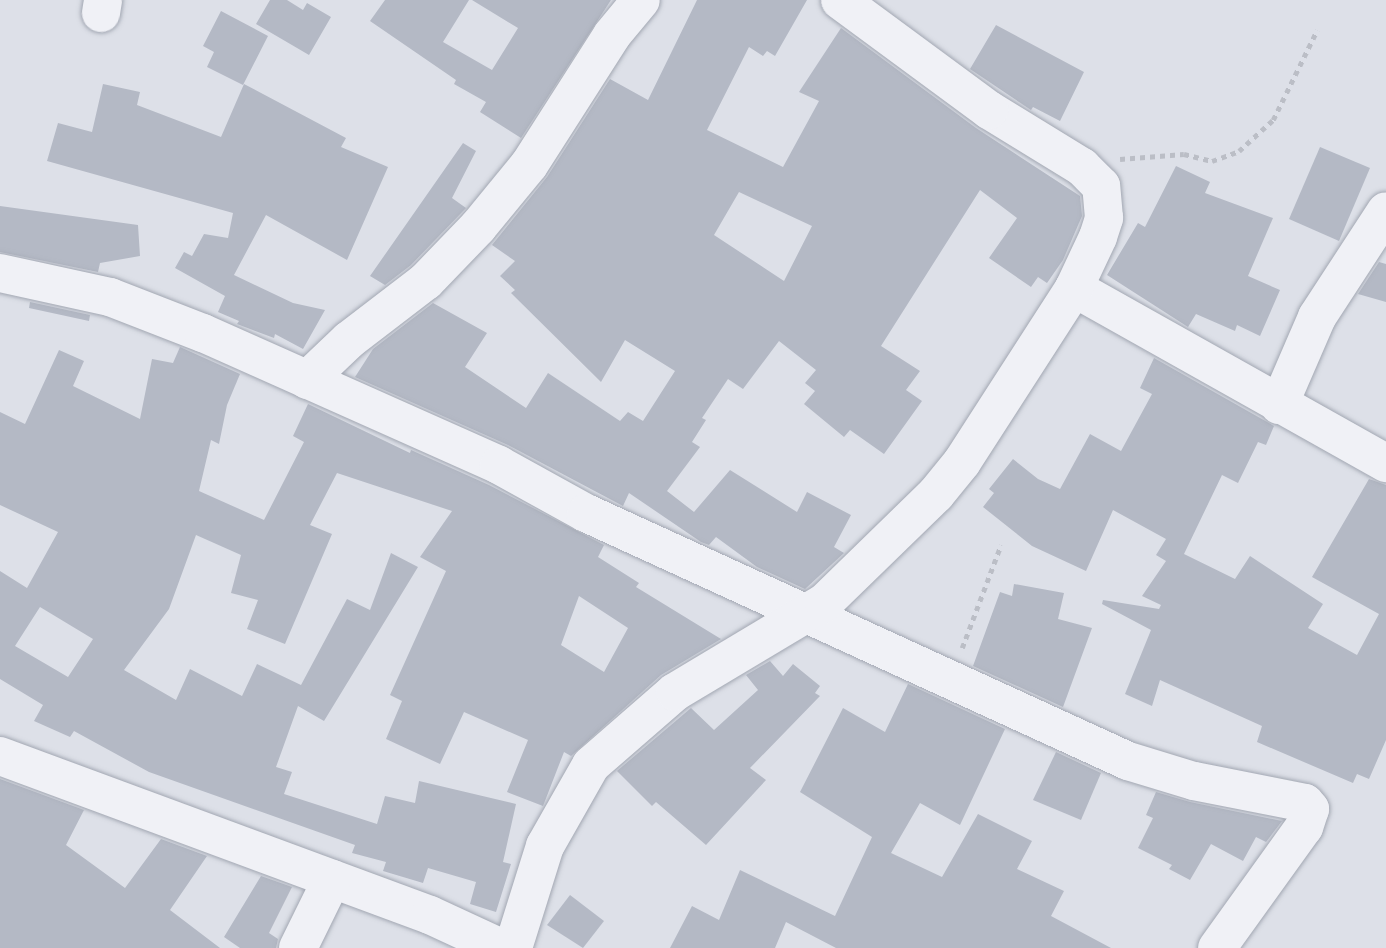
<!DOCTYPE html>
<style>
body{margin:0}
#map{position:relative;width:1386px;height:948px;overflow:hidden;background:#dde0e8;font-family:Karla,sans-serif}
div>[style]{position:absolute}
[style*='--x']{left:calc(var(--x)*1px);top:calc(var(--y)*1px);width:calc(var(--w)*1px);rotate:calc(var(--a)*1deg)}
.building>*{inset:0;background:#b4b9c5}
.path>*{height:4.5px;margin-top:-2.25px;transform-origin:0;background:repeating-linear-gradient(90deg,#bbbec6 0 5px,transparent 0 10px)}
.roads{filter:drop-shadow(0 0 2px #a2a7b2) drop-shadow(0 0 2px #a2a7b2)}
.minor>*{height:38px;margin:-19px;padding:0 19px;transform-origin:19px;border-radius:19px;background:#f0f1f6}
span{translate:-50% -50%;white-space:nowrap;text-align:center;line-height:1.15;-webkit-text-stroke:6px #eceff5;paint-order:stroke}
</style>
<div id="map">
<div class="building">
<i style="clip-path:polygon(270px 0,287px 0,303px 10px,307px 3px,331px 17px,309px 55px,256px 24px)"></i>
<i style="clip-path:polygon(385px 0,469px 0,443px 42px,492px 70px,518px 28px,472px 0,611px 0,521px 138px,480px 112px,486px 102px,454px 84px,456px 80px,370px 21px)"></i>
<i style="clip-path:polygon(evenodd,697px 0,807px 0,775px 56px,767px 51px,763px 56px,749px 47px,707px 130px,783px 167px,819px 101px,799px 92px,841px 28px,976px 128px,1080px 196px,1082px 216px,1063px 260px,1047px 283px,1038px 277px,1031px 287px,989px 258px,1017px 218px,980px 190px,881px 346px,920px 371px,906px 390px,922px 401px,884px 454px,850px 430px,844px 437px,804px 404px,815px 391px,805px 383px,816px 370px,779px 341px,743px 389px,728px 379px,702px 418px,706px 420px,692px 442px,700px 447px,667px 491px,694px 512px,730px 470px,797px 512px,807px 492px,851px 515px,834px 547px,844px 553px,805px 589px,757px 567px,716px 537px,709px 545px,701px 542px,629px 493px,623px 506px,508px 445px,355px 377px,373px 349px,433px 303px,487px 333px,465px 367px,526px 408px,548px 373px,620px 421px,628px 412px,643px 421px,675px 371px,625px 340px,601px 382px,511px 293px,515px 290px,500px 276px,515px 261px,492px 245px,547px 177px,610px 79px,648px 100px,697px 0,739px 192px,812px 226px,784px 281px,714px 235px,739px 192px)"></i>
<i style="clip-path:polygon(221px 11px,268px 36px,243px 85px,207px 67px,214px 52px,203px 46px)"></i>
<i style="clip-path:polygon(996px 25px,1084px 72px,1060px 121px,1033px 107px,1031px 110px,970px 69px)"></i>
<i style="clip-path:polygon(103px 84px,140px 92px,137px 105px,221px 137px,244px 84px,346px 138px,341px 147px,388px 167px,347px 260px,266px 215px,234px 275px,293px 303px,325px 310px,303px 349px,275px 334px,274px 338px,237px 324px,239px 321px,218px 312px,225px 296px,175px 268px,184px 252px,192px 256px,204px 234px,228px 238px,233px 213px,47px 161px,58px 123px,92px 132px)"></i>
<i style="clip-path:polygon(463px 143px,476px 151px,452px 198px,466px 208px,411px 265px,385px 285px,370px 276px)"></i>
<i style="clip-path:polygon(1320px 147px,1370px 168px,1339px 241px,1289px 219px)"></i>
<i style="clip-path:polygon(1176px 166px,1210px 182px,1205px 193px,1273px 218px,1248px 276px,1280px 290px,1260px 336px,1237px 325px,1235px 331px,1196px 314px,1188px 327px,1107px 275px,1138px 223px,1145px 227px)"></i>
<i style="clip-path:polygon(0 206px,138px 225px,140px 256px,100px 263px,98px 272px,0 252px)"></i>
<i style="clip-path:polygon(1379px 262px,1386px 264px,1386px 302px,1358px 294px)"></i>
<i style="clip-path:polygon(30px 302px,90px 315px,89px 321px,29px 308px)"></i>
<i style="clip-path:polygon(evenodd,180px 347px,240px 374px,227px 405px,219px 444px,211px 440px,199px 491px,264px 520px,304px 442px,293px 436px,308px 404px,410px 453px,411px 450px,489px 485px,604px 545px,598px 557px,639px 583px,636px 587px,721px 639px,661px 675px,571px 756px,564px 752px,543px 806px,507px 792px,528px 740px,464px 712px,440px 764px,386px 739px,402px 701px,390px 695px,446px 571px,420px 557px,452px 511px,337px 473px,310px 525px,332px 534px,285px 644px,247px 629px,258px 600px,231px 593px,241px 555px,196px 535px,169px 609px,124px 670px,176px 700px,190px 669px,242px 696px,257px 664px,301px 685px,347px 599px,370px 610px,391px 553px,418px 567px,324px 721px,298px 706px,276px 767px,292px 772px,284px 794px,377px 824px,385px 796px,415px 803px,419px 781px,516px 804px,503px 862px,511px 864px,496px 912px,470px 904px,476px 882px,428px 868px,423px 883px,383px 871px,386px 862px,352px 853px,355px 845px,149px 772px,74px 731px,70px 737px,34px 721px,43px 705px,0 679px,0 571px,27px 588px,58px 532px,0 505px,0 412px,25px 424px,59px 350px,84px 361px,73px 386px,140px 419px,152px 359px,173px 363px,180px 347px,579px 596px,628px 628px,604px 672px,561px 645px,579px 596px,180px 347px,40px 607px,93px 639px,68px 677px,15px 646px,40px 607px)"></i>
<i style="clip-path:polygon(1154px 358px,1274px 426px,1266px 445px,1258px 442px,1238px 483px,1222px 475px,1184px 554px,1235px 579px,1250px 556px,1323px 604px,1308px 628px,1357px 655px,1379px 614px,1312px 577px,1369px 479px,1386px 485px,1386px 740px,1369px 779px,1357px 774px,1353px 783px,1257px 742px,1262px 726px,1160px 680px,1152px 706px,1125px 694px,1151px 630px,1102px 604px,1103px 600px,1159px 609px,1161px 605px,1142px 596px,1166px 561px,1156px 555px,1166px 539px,1113px 510px,1086px 571px,1032px 546px,983px 507px,994px 493px,989px 489px,1013px 459px,1038px 479px,1060px 489px,1090px 434px,1121px 451px,1152px 394px,1140px 388px)"></i>
<i style="clip-path:polygon(1014px 584px,1064px 593px,1058px 619px,1092px 628px,1063px 707px,973px 666px,1000px 592px,1012px 596px)"></i>
<i style="clip-path:polygon(770px 661px,783px 676px,793px 664px,820px 686px,815px 693px,820px 696px,750px 768px,766px 780px,706px 845px,656px 802px,652px 806px,617px 771px,691px 708px,714px 730px,758px 690px,746px 675px)"></i>
<i style="clip-path:polygon(908px 684px,1005px 729px,960px 825px,920px 803px,891px 853px,942px 877px,978px 814px,1032px 841px,1017px 869px,1064px 891px,1051px 916px,1111px 948px,836px 948px,786px 922px,775px 948px,670px 948px,692px 906px,719px 920px,740px 870px,835px 916px,872px 837px,800px 792px,843px 708px,885px 732px)"></i>
<i style="clip-path:polygon(1056px 752px,1101px 773px,1081px 820px,1033px 800px)"></i>
<i style="clip-path:polygon(0 779px,84px 810px,66px 845px,125px 888px,161px 839px,207px 856px,170px 910px,220px 948px,0 948px)"></i>
<i style="clip-path:polygon(1156px 792px,1190px 802px,1282px 821px,1266px 842px,1256px 837px,1243px 861px,1211px 844px,1190px 880px,1169px 869px,1172px 865px,1138px 848px,1153px 818px,1146px 815px)"></i>
<i style="clip-path:polygon(261px 876px,292px 887px,269px 933px,278px 939px,276px 948px,240px 948px,224px 937px)"></i>
<i style="clip-path:polygon(570px 895px,604px 921px,583px 948px,547px 925px)"></i>
</div>
<div class="path">
<i style="--x:1120;--y:159;--w:64;--a:-4.5"></i>
<i style="--x:1184;--y:154;--w:29;--a:14"></i>
<i style="--x:1212;--y:161;--w:29;--a:-20"></i>
<i style="--x:1239;--y:151;--w:46;--a:-42.4"></i>
<i style="--x:1273;--y:120;--w:100;--a:-63.9"></i>
<i style="--x:962;--y:648;--w:110;--a:-69.3"></i>
</div>
<div class="roads">
<div class="minor">
<i style="--x:101;--y:13;--w:13;--a:-81"></i>
<i style="--x:0;--y:273;--w:113;--a:12.3"></i>
<i style="--x:110;--y:297;--w:100;--a:21.2"></i>
<i style="--x:203;--y:333;--w:324;--a:24"></i>
<i style="--x:499;--y:465;--w:99;--a:28.9"></i>
<i style="--x:586;--y:513;--w:596;--a:24.59"></i>
<i style="--x:1128;--y:761;--w:69;--a:16.9"></i>
<i style="--x:1194;--y:781;--w:113;--a:11.2"></i>
<i style="--x:1305;--y:803;--w:8;--a:50"></i>
<i style="--x:1310;--y:809;--w:19;--a:108"></i>
<i style="--x:1304;--y:827;--w:149;--a:125.7"></i>
<i style="--x:1074;--y:288;--w:358;--a:29.3"></i>
<i style="--x:307;--y:380;--w:58;--a:-43.6"></i>
<i style="--x:349;--y:340;--w:97;--a:-37.5"></i>
<i style="--x:426;--y:281;--w:75;--a:-46.1"></i>
<i style="--x:478;--y:227;--w:80;--a:-50.6"></i>
<i style="--x:529;--y:165;--w:154;--a:-57.4"></i>
<i style="--x:612;--y:35;--w:45;--a:-50.4"></i>
<i style="--x:1279;--y:405;--w:96;--a:-66.6"></i>
<i style="--x:1317;--y:317;--w:126;--a:-56.9"></i>
<i style="--x:0;--y:756;--w:458;--a:20.3"></i>
<i style="--x:430;--y:915;--w:78;--a:24.9"></i>
<i style="--x:298;--y:948;--w:77;--a:-63.8"></i>
<i style="--x:513;--y:948;--w:107;--a:-72.6"></i>
<i style="--x:545;--y:846;--w:93;--a:-60.4"></i>
<i style="--x:591;--y:765;--w:111;--a:-41"></i>
<i style="--x:675;--y:692;--w:174;--a:-30.9"></i>
<i style="--x:824;--y:603;--w:156;--a:-44.2"></i>
<i style="--x:936;--y:494;--w:41;--a:-50.9"></i>
<i style="--x:962;--y:462;--w:207;--a:-57.2"></i>
<i style="--x:1074;--y:288;--w:56;--a:-64.8"></i>
<i style="--x:1098;--y:237;--w:20;--a:-72"></i>
<i style="--x:1104;--y:218;--w:32;--a:-95"></i>
<i style="--x:1101;--y:186;--w:27;--a:-135"></i>
<i style="--x:1082;--y:167;--w:109;--a:-148.5"></i>
<i style="--x:989;--y:110;--w:185;--a:-143.6"></i>
</div>
</div>
</div>
